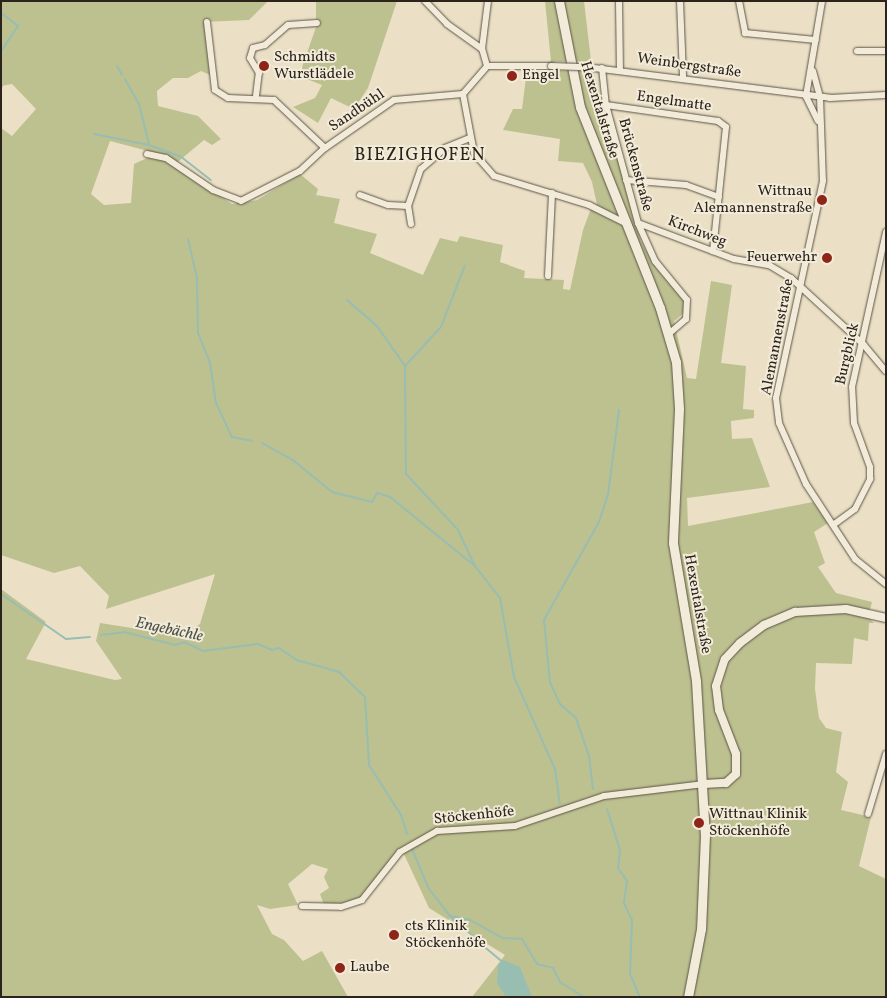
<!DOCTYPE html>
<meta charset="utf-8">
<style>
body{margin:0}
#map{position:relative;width:887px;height:998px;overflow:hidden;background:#ebe0c5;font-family:Vollkorn,serif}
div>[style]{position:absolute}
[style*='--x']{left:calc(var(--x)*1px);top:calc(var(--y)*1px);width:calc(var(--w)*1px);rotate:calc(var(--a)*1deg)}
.green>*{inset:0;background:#bdc190}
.water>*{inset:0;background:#98bdb1}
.stream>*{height:2px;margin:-1px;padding:0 1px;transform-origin:1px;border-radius:1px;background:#98bdb1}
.roads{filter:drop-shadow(0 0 1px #5c5346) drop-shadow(0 0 1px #5c5346)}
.minor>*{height:6px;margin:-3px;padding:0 3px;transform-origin:3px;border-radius:3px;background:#f2ebd9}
.tertiary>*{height:8px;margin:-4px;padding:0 4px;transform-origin:4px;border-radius:4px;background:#f2ebd9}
.secondary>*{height:9px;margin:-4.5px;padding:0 4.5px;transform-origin:4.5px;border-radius:4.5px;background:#f2ebd9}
.bridges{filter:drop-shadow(0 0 1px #5c5346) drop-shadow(0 0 1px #5c5346)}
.minor-bridge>*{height:6px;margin:-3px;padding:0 3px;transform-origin:3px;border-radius:3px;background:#f2ebd9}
.dots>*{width:14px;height:14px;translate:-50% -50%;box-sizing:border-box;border:2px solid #f2ebd9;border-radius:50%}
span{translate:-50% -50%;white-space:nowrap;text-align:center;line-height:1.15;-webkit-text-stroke:4px #f2ebd9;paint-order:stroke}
.poi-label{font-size:15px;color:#2c241b}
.left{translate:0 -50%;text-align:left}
.right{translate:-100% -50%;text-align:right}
.street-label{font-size:15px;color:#2c241b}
.water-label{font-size:16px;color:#4c5248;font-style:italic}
.quarter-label{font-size:18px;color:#2c241b;letter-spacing:1px}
.frame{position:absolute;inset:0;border:2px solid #2c241b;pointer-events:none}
</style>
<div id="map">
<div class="green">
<i style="clip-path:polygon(evenodd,1px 1px,268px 1px,249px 20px,204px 22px,210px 75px,201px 71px,188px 78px,173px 78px,157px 91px,158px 106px,198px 116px,221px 139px,212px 145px,204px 140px,174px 165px,232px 204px,257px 200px,300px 174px,318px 189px,316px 195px,340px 199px,334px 223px,377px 234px,370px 253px,423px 275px,440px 238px,457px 242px,460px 236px,503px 245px,500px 262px,525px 271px,524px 278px,564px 280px,563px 289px,570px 290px,583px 230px,593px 203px,597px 205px,592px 182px,583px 163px,558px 161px,560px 139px,503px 130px,513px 109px,522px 109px,527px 70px,593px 71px,641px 241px,656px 268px,685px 302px,684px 313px,674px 321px,687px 378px,696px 379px,711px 281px,732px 285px,721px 363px,746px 366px,743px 409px,754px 410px,754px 418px,731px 421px,732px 439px,752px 438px,770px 487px,687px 498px,688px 526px,813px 502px,828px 523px,814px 532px,825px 563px,818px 567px,836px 593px,872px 602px,868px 617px,874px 623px,869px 623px,868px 641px,854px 638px,852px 664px,816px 663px,815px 689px,819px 718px,826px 728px,842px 732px,836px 772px,848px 782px,841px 810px,871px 817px,859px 866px,886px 879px,886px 997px,472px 997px,505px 955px,429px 908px,403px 852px,362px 900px,325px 908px,320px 894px,329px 888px,324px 877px,328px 869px,312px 864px,288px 884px,298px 905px,270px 909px,257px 905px,272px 934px,284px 940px,303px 961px,322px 951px,348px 997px,1px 997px,1px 589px,46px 622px,26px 659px,115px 680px,122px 679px,96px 641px,100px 623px,183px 636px,200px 624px,215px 574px,106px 609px,109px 596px,80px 566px,54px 573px,1px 555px,1px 128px,12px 136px,36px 109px,12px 84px,1px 86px,1px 1px,110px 141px,148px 151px,147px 158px,134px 164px,131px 203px,104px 205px,91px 194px,110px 141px)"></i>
<i style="clip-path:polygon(316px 1px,397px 1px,368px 88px,354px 109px,331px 98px,318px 123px,293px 107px,315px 98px,322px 85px,299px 76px,316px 27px)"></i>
<i style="clip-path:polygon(545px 1px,584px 1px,591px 61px,551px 62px)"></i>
</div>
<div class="water">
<i style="clip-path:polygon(503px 960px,520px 967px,532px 997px,506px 997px,497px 983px,498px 965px)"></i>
</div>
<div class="stream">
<i style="--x:1;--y:13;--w:21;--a:37"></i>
<i style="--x:18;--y:26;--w:30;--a:124"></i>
<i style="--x:117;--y:66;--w:10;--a:61"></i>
<i style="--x:125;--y:79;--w:29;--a:61"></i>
<i style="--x:139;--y:104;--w:41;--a:76"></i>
<i style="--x:1;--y:86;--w:1;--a:0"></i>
<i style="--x:94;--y:134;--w:56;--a:11.3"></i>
<i style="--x:149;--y:145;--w:33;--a:20"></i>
<i style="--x:180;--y:156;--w:39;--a:38"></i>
<i style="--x:188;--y:239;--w:40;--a:77"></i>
<i style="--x:197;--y:278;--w:55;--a:89"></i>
<i style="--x:198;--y:333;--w:32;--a:68"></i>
<i style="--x:210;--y:363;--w:40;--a:81.5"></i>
<i style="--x:216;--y:403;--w:38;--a:65"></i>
<i style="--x:232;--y:437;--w:20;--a:11"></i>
<i style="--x:347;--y:300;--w:40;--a:41"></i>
<i style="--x:377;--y:326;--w:49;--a:55"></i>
<i style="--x:405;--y:366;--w:108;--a:89.5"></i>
<i style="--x:406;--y:474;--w:76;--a:47.1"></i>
<i style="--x:458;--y:530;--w:40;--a:65"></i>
<i style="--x:475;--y:566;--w:41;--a:52"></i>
<i style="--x:500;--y:598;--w:80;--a:80"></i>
<i style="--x:514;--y:677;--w:101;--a:66"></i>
<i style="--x:555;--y:769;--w:35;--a:82"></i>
<i style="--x:405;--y:366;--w:53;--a:-47.3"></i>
<i style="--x:441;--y:327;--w:66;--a:-68.8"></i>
<i style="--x:262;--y:443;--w:37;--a:29"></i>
<i style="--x:294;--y:461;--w:49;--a:39.2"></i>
<i style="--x:332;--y:492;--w:41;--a:14"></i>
<i style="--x:372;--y:502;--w:10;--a:-61"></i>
<i style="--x:377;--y:493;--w:14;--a:17"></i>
<i style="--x:390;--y:497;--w:109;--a:39.1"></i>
<i style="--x:1;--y:594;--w:79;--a:34.7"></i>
<i style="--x:66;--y:639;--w:24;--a:-5"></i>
<i style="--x:101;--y:635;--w:23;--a:-7"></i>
<i style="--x:124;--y:632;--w:53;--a:14.3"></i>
<i style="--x:175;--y:645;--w:9;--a:-18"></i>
<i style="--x:184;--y:642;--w:21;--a:25"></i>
<i style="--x:203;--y:651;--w:55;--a:-7.3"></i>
<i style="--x:258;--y:644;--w:15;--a:23"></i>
<i style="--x:272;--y:650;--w:7;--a:-16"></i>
<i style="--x:279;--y:648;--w:22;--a:34"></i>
<i style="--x:297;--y:660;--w:44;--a:15.9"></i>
<i style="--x:339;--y:672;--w:36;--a:44"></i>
<i style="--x:365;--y:697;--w:68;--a:86.6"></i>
<i style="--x:369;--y:765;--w:59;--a:57.4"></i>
<i style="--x:401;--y:815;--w:20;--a:72"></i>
<i style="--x:593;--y:789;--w:33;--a:-97"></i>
<i style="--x:589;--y:756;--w:40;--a:-108.9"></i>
<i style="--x:576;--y:718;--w:21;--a:-139"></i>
<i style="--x:560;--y:704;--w:23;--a:-115"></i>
<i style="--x:550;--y:683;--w:63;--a:-95.4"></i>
<i style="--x:544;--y:620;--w:112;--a:-60.7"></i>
<i style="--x:599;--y:522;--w:28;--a:-72"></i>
<i style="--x:608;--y:495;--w:86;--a:-82.6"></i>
<i style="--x:607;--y:809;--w:43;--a:72.4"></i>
<i style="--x:620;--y:850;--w:18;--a:96"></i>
<i style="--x:618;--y:868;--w:16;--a:55"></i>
<i style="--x:627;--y:881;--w:22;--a:98"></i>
<i style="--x:624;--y:903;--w:19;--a:65"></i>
<i style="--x:632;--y:920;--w:54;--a:92.1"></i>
<i style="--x:630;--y:974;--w:25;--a:67"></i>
<i style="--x:412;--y:849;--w:43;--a:67"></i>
<i style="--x:429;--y:889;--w:34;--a:52"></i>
<i style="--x:450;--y:916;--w:20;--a:11"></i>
<i style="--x:470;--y:920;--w:38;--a:29"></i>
<i style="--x:503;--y:938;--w:19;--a:3"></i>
<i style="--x:522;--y:939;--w:29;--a:59"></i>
<i style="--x:537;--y:964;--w:16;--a:14"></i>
<i style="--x:553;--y:968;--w:16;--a:63"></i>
<i style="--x:560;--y:982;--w:28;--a:32"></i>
<i style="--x:450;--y:916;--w:33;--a:41"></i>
<i style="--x:475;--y:939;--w:34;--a:40"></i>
</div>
<div class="roads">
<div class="minor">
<i style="--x:425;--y:1;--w:32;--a:46"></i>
<i style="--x:447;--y:24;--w:43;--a:35.5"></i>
<i style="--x:619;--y:1;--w:68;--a:89.2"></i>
<i style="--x:680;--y:1;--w:76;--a:87.7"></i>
<i style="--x:739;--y:1;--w:33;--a:79"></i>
<i style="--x:745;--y:33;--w:71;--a:5.6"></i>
<i style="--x:207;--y:22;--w:68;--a:83.3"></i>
<i style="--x:215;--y:90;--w:15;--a:32"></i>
<i style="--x:228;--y:98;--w:46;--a:2.5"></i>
<i style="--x:274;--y:100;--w:70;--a:43.3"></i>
<i style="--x:857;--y:51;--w:29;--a:0"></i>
<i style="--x:487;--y:66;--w:18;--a:-106"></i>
<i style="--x:482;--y:49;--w:48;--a:-82.9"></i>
<i style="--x:487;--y:66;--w:64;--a:0"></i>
<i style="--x:586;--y:67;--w:246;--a:7.2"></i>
<i style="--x:830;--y:98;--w:56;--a:-3.1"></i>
<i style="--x:602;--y:68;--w:37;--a:84"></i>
<i style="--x:606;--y:105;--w:122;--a:74.8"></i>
<i style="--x:638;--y:223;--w:42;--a:65.9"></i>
<i style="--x:655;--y:261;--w:50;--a:50.6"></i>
<i style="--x:687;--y:300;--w:19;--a:93"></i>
<i style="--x:686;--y:319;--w:23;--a:139"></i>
<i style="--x:813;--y:71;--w:27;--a:75"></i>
<i style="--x:820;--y:97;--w:84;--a:88"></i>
<i style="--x:823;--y:181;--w:222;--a:102.2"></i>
<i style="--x:776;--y:398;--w:25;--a:83"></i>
<i style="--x:779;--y:423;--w:67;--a:66.1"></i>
<i style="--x:806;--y:484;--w:90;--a:56.8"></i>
<i style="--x:855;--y:559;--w:40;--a:39"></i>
<i style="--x:463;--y:94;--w:60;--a:79.4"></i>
<i style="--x:474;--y:153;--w:30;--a:49"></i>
<i style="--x:494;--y:176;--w:99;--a:17"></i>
<i style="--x:589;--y:205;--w:40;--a:26.6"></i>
<i style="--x:463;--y:94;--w:37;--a:-49"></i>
<i style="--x:256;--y:96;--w:23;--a:-83"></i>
<i style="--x:259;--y:73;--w:17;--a:-121"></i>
<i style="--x:250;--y:58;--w:10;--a:-73"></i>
<i style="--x:253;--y:48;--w:12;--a:-14"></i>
<i style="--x:265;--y:45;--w:30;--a:-41"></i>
<i style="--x:288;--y:25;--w:29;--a:-4"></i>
<i style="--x:606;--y:105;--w:113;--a:8.1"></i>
<i style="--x:718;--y:121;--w:10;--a:37"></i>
<i style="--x:726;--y:127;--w:125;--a:96"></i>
<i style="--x:818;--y:121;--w:28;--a:-116"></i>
<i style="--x:806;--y:96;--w:96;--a:-80.4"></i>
<i style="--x:147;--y:154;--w:19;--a:12"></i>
<i style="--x:166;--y:158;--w:57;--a:34.2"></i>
<i style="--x:213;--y:190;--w:30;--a:21"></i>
<i style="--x:241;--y:201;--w:66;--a:-27"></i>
<i style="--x:300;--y:171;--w:34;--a:-43"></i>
<i style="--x:325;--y:148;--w:84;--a:-34.8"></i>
<i style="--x:394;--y:100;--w:69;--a:-5"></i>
<i style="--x:626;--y:180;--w:60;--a:4.8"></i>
<i style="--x:686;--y:185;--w:35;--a:20"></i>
<i style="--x:360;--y:195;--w:30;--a:20"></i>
<i style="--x:388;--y:205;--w:20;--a:3"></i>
<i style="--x:638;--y:223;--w:103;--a:20.6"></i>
<i style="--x:734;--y:259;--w:36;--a:10"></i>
<i style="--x:769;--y:265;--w:26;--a:31"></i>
<i style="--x:791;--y:278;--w:98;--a:42.5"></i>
<i style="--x:863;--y:344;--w:35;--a:50"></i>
<i style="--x:411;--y:224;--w:18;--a:-99"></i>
<i style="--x:408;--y:206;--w:39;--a:-71"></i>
<i style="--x:421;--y:169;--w:32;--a:-41"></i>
<i style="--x:445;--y:148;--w:27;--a:-22"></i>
<i style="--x:548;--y:276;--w:83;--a:-87.2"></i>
<i style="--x:833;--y:525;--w:27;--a:-36"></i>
<i style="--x:855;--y:509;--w:34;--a:-63"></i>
<i style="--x:870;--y:479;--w:12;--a:-90"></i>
<i style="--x:870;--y:467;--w:47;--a:-110"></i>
<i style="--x:854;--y:423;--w:36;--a:-93"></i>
<i style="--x:852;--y:387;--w:159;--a:-77.6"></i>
<i style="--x:868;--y:814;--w:63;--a:-73.3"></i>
<i style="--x:302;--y:906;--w:39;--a:1"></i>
<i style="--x:341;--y:907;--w:22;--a:-18"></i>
<i style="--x:362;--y:900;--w:61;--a:-51.6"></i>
<i style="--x:400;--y:852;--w:43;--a:-29.6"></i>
<i style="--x:437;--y:831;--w:78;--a:-3.7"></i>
<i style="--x:515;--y:826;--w:94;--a:-18.6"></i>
<i style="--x:604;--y:796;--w:101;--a:-6.8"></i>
</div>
<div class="tertiary">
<i style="--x:704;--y:784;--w:22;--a:-3"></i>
<i style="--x:726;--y:783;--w:13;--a:-42"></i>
<i style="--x:736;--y:774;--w:20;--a:-90"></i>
<i style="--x:736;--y:754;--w:47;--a:-111.1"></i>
<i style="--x:719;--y:710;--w:24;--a:-97"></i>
<i style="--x:716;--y:686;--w:28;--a:-72"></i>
<i style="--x:725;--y:659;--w:22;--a:-47"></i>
<i style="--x:740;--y:643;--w:30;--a:-37"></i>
<i style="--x:764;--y:625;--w:34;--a:-23"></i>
<i style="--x:795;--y:612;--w:51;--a:-3.4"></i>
<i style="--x:846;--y:609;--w:41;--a:12.7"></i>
</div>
<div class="secondary">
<i style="--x:559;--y:1;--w:108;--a:78.8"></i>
<i style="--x:580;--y:107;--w:216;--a:68.3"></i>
<i style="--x:660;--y:308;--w:56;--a:73.5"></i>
<i style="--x:676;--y:362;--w:47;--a:86.3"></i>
<i style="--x:679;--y:409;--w:134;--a:92.6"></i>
<i style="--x:673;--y:543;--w:140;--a:80.5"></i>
<i style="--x:696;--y:681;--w:154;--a:86.7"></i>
<i style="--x:705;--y:835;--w:94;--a:92.4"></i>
<i style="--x:701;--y:929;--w:69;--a:100.8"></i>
</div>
</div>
<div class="bridges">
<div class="minor-bridge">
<i style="--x:551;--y:66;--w:35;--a:2"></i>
</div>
</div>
<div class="dots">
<i style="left:264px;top:66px;background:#8f2418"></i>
<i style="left:512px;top:76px;background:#8f2418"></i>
<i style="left:822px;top:200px;background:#8f2418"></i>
<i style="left:827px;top:258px;background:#8f2418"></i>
<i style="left:699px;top:823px;background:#8f2418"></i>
<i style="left:394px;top:935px;background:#8f2418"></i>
<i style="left:340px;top:968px;background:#8f2418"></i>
</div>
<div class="poi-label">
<span class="left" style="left:274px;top:66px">Schmidts<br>Wurstlädele</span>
<span class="left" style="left:522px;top:76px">Engel</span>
<span class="right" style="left:812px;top:200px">Wittnau<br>Alemannenstraße</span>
<span class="right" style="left:817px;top:258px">Feuerwehr</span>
<span class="left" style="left:709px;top:823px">Wittnau Klinik<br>Stöckenhöfe</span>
<span class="left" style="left:405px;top:935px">cts Klinik<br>Stöckenhöfe</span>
<span class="left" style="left:350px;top:968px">Laube</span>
</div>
<div class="street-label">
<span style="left:689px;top:66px;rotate:8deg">Weinbergstraße</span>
<span style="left:674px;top:102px;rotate:8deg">Engelmatte</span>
<span style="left:599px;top:110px;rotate:73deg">Hexentalstraße</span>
<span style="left:357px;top:111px;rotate:-34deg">Sandbühl</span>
<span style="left:635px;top:165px;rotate:75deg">Brückenstraße</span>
<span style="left:697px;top:232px;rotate:21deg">Kirchweg</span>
<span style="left:778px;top:337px;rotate:-79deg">Alemannenstraße</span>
<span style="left:848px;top:354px;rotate:-77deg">Burgblick</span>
<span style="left:697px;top:604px;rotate:80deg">Hexentalstraße</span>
<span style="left:474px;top:816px;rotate:-6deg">Stöckenhöfe</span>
</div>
<div class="water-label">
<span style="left:169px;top:630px;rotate:12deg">Engebächle</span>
</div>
<div class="quarter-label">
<span style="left:420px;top:156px">BIEZIGHOFEN</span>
</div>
<div class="frame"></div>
</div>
